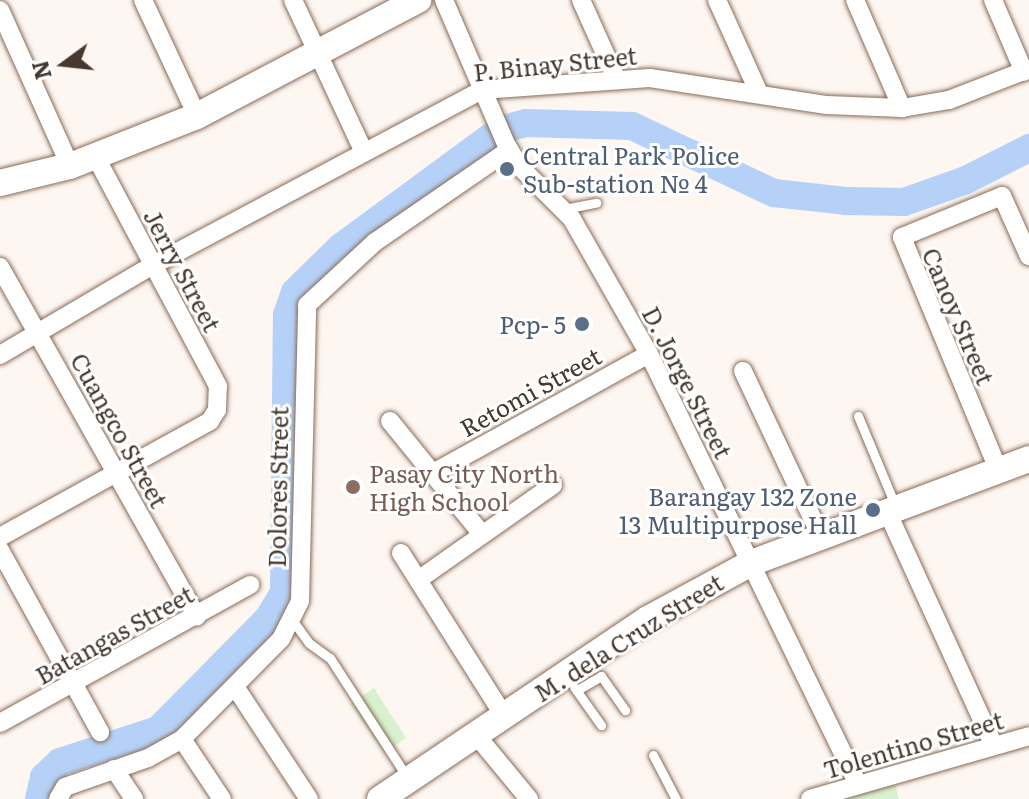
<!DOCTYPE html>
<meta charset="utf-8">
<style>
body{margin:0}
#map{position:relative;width:1029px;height:799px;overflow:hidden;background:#fdf6f1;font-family:Literata,serif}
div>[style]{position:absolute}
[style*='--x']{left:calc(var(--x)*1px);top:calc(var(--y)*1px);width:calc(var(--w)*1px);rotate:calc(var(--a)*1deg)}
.green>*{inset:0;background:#d9f1d0}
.river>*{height:28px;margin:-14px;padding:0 14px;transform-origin:14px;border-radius:14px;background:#b5d1f7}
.roads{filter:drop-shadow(0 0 2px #896b56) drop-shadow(0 0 2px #896b56)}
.lane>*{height:9px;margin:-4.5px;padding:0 4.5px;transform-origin:4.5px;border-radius:4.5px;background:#fff}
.street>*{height:18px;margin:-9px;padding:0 9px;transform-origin:9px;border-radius:9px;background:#fff}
.secondary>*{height:26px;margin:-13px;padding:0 13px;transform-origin:13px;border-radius:13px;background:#fff}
.dots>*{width:22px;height:22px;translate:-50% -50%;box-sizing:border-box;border:4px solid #fff;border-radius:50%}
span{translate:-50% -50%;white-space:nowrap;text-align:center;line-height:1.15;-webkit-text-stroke:6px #fff;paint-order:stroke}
.street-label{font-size:24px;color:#46382f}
.service-label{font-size:24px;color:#4e5e75}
.left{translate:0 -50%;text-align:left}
.right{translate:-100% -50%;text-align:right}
.education-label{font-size:24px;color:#785e54}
.north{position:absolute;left:24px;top:24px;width:80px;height:80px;-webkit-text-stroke:6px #fff;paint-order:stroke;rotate:255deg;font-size:22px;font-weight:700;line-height:32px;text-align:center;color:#46382f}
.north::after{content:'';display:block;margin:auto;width:28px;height:36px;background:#46382f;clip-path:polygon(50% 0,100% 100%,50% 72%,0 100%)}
</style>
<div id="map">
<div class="green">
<i style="clip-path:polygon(374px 688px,406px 738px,384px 753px,350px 704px)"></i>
<i style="clip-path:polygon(895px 784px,899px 799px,836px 799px)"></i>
</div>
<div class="river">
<i style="--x:39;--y:799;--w:23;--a:-77"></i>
<i style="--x:44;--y:777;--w:22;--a:-43"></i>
<i style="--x:60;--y:762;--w:103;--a:-18.1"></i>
<i style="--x:158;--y:730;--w:156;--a:-45.3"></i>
<i style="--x:268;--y:619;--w:31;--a:-59"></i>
<i style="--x:284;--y:592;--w:277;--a:-89.4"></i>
<i style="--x:287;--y:315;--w:24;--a:-71"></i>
<i style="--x:295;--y:292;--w:64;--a:-44.4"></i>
<i style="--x:341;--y:247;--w:197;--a:-36.3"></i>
<i style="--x:500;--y:130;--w:27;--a:-15"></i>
<i style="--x:526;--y:123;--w:106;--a:1.6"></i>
<i style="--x:632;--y:126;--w:157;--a:25.3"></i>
<i style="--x:774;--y:193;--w:72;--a:6.3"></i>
<i style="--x:846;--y:201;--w:58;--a:1"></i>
<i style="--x:904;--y:202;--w:66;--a:-19.5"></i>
<i style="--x:966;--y:180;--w:71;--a:-26.9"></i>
</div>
<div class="roads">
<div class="lane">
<i style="--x:564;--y:209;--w:33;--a:-11"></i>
<i style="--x:858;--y:416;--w:96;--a:67.4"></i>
<i style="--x:293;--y:621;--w:27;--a:54"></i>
<i style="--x:309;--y:643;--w:26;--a:36"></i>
<i style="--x:330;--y:658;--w:142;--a:57.1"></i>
<i style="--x:574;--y:687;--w:47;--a:54.6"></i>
<i style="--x:577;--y:690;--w:28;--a:-30"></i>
<i style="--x:601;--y:676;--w:42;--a:54.8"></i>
<i style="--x:653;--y:755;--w:50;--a:62.4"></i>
</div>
<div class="street">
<i style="--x:143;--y:0;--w:128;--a:65"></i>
<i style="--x:293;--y:0;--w:168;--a:65"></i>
<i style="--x:444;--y:0;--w:159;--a:66.7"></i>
<i style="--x:507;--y:146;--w:25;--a:58"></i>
<i style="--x:520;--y:167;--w:74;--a:45"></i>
<i style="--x:572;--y:219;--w:155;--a:60.3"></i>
<i style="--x:649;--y:354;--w:479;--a:64.1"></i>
<i style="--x:581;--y:0;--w:88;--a:65.8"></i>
<i style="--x:717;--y:0;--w:100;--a:65.7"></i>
<i style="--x:855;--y:0;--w:118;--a:66.5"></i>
<i style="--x:993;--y:0;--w:78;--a:66.7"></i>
<i style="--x:0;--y:10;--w:171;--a:65.8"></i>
<i style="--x:0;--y:267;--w:401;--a:60.6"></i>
<i style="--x:0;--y:355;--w:178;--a:-30.5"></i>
<i style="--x:153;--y:265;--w:373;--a:-28"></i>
<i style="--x:482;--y:90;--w:168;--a:-4.1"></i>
<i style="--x:650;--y:78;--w:179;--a:8.7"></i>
<i style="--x:827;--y:105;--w:75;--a:2.3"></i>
<i style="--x:902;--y:108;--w:48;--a:-9.7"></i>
<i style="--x:949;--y:100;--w:86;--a:-21.2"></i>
<i style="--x:743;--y:371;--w:181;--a:64.8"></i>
<i style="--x:390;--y:421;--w:144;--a:50.9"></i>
<i style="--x:998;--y:469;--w:251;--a:-112.5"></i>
<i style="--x:902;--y:237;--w:108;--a:-22.3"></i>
<i style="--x:1002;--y:196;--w:66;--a:65.8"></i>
<i style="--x:435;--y:472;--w:244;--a:-28.9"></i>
<i style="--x:886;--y:509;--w:260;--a:65.5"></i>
<i style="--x:0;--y:537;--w:240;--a:-28.9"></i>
<i style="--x:210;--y:421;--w:13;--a:-58"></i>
<i style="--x:217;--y:410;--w:24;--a:-88"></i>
<i style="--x:218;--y:386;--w:261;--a:-118.1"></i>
<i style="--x:0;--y:550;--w:208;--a:61.2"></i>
<i style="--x:401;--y:553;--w:193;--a:57.7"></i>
<i style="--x:418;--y:580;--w:165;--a:-35.1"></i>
<i style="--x:236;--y:688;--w:133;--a:56.7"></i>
<i style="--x:0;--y:723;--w:286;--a:-28.9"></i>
<i style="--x:477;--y:736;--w:82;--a:50.5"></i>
<i style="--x:182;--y:739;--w:72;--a:56.3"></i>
<i style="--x:114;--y:769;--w:36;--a:56"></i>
<i style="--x:58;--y:799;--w:14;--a:-60"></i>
<i style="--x:65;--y:787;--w:88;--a:-19.3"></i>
<i style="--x:148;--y:758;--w:39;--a:-29"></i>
<i style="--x:182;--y:739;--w:141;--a:-45.3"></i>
<i style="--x:281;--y:639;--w:42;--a:-63.4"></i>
<i style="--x:300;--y:601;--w:296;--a:-88.6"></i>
<i style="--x:307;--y:305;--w:93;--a:-42.8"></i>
<i style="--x:375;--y:242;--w:163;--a:-34.5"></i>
<i style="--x:810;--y:799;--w:228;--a:-16"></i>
</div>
<div class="secondary">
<i style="--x:0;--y:183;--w:72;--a:-13.7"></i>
<i style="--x:70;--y:166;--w:136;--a:-21.5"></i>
<i style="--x:197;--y:116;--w:250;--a:-27.7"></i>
<i style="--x:380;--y:799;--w:323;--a:-33.9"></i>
<i style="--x:648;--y:619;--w:117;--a:-28.5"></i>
<i style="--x:751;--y:563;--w:297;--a:-20.5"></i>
</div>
</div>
<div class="dots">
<i style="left:507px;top:169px;background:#5c6f8a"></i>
<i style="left:582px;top:324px;background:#5c6f8a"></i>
<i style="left:353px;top:487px;background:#8d6e63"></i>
<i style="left:873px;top:510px;background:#5c6f8a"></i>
</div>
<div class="street-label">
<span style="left:555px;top:63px;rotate:-6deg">P. Binay Street</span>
<span style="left:183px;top:270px;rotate:62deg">Jerry Street</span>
<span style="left:959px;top:316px;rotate:67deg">Canoy Street</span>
<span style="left:688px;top:382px;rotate:63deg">D. Jorge Street</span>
<span style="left:530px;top:391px;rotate:-29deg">Retomi Street</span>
<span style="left:120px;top:430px;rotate:61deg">Cuangco Street</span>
<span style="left:277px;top:487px;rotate:-89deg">Dolores Street</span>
<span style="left:114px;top:634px;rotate:-29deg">Batangas Street</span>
<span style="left:628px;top:637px;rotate:-32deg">M. dela Cruz Street</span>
<span style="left:913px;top:744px;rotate:-16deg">Tolentino Street</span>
</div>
<div class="service-label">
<span class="left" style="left:523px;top:169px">Central Park Police<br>Sub-station № 4</span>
<span class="right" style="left:566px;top:324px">Pcp- 5</span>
<span class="right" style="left:857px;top:510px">Barangay 132 Zone<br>13 Multipurpose Hall</span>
</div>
<div class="education-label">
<span class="left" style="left:369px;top:487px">Pasay City North<br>High School</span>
</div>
<div class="north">N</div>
</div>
